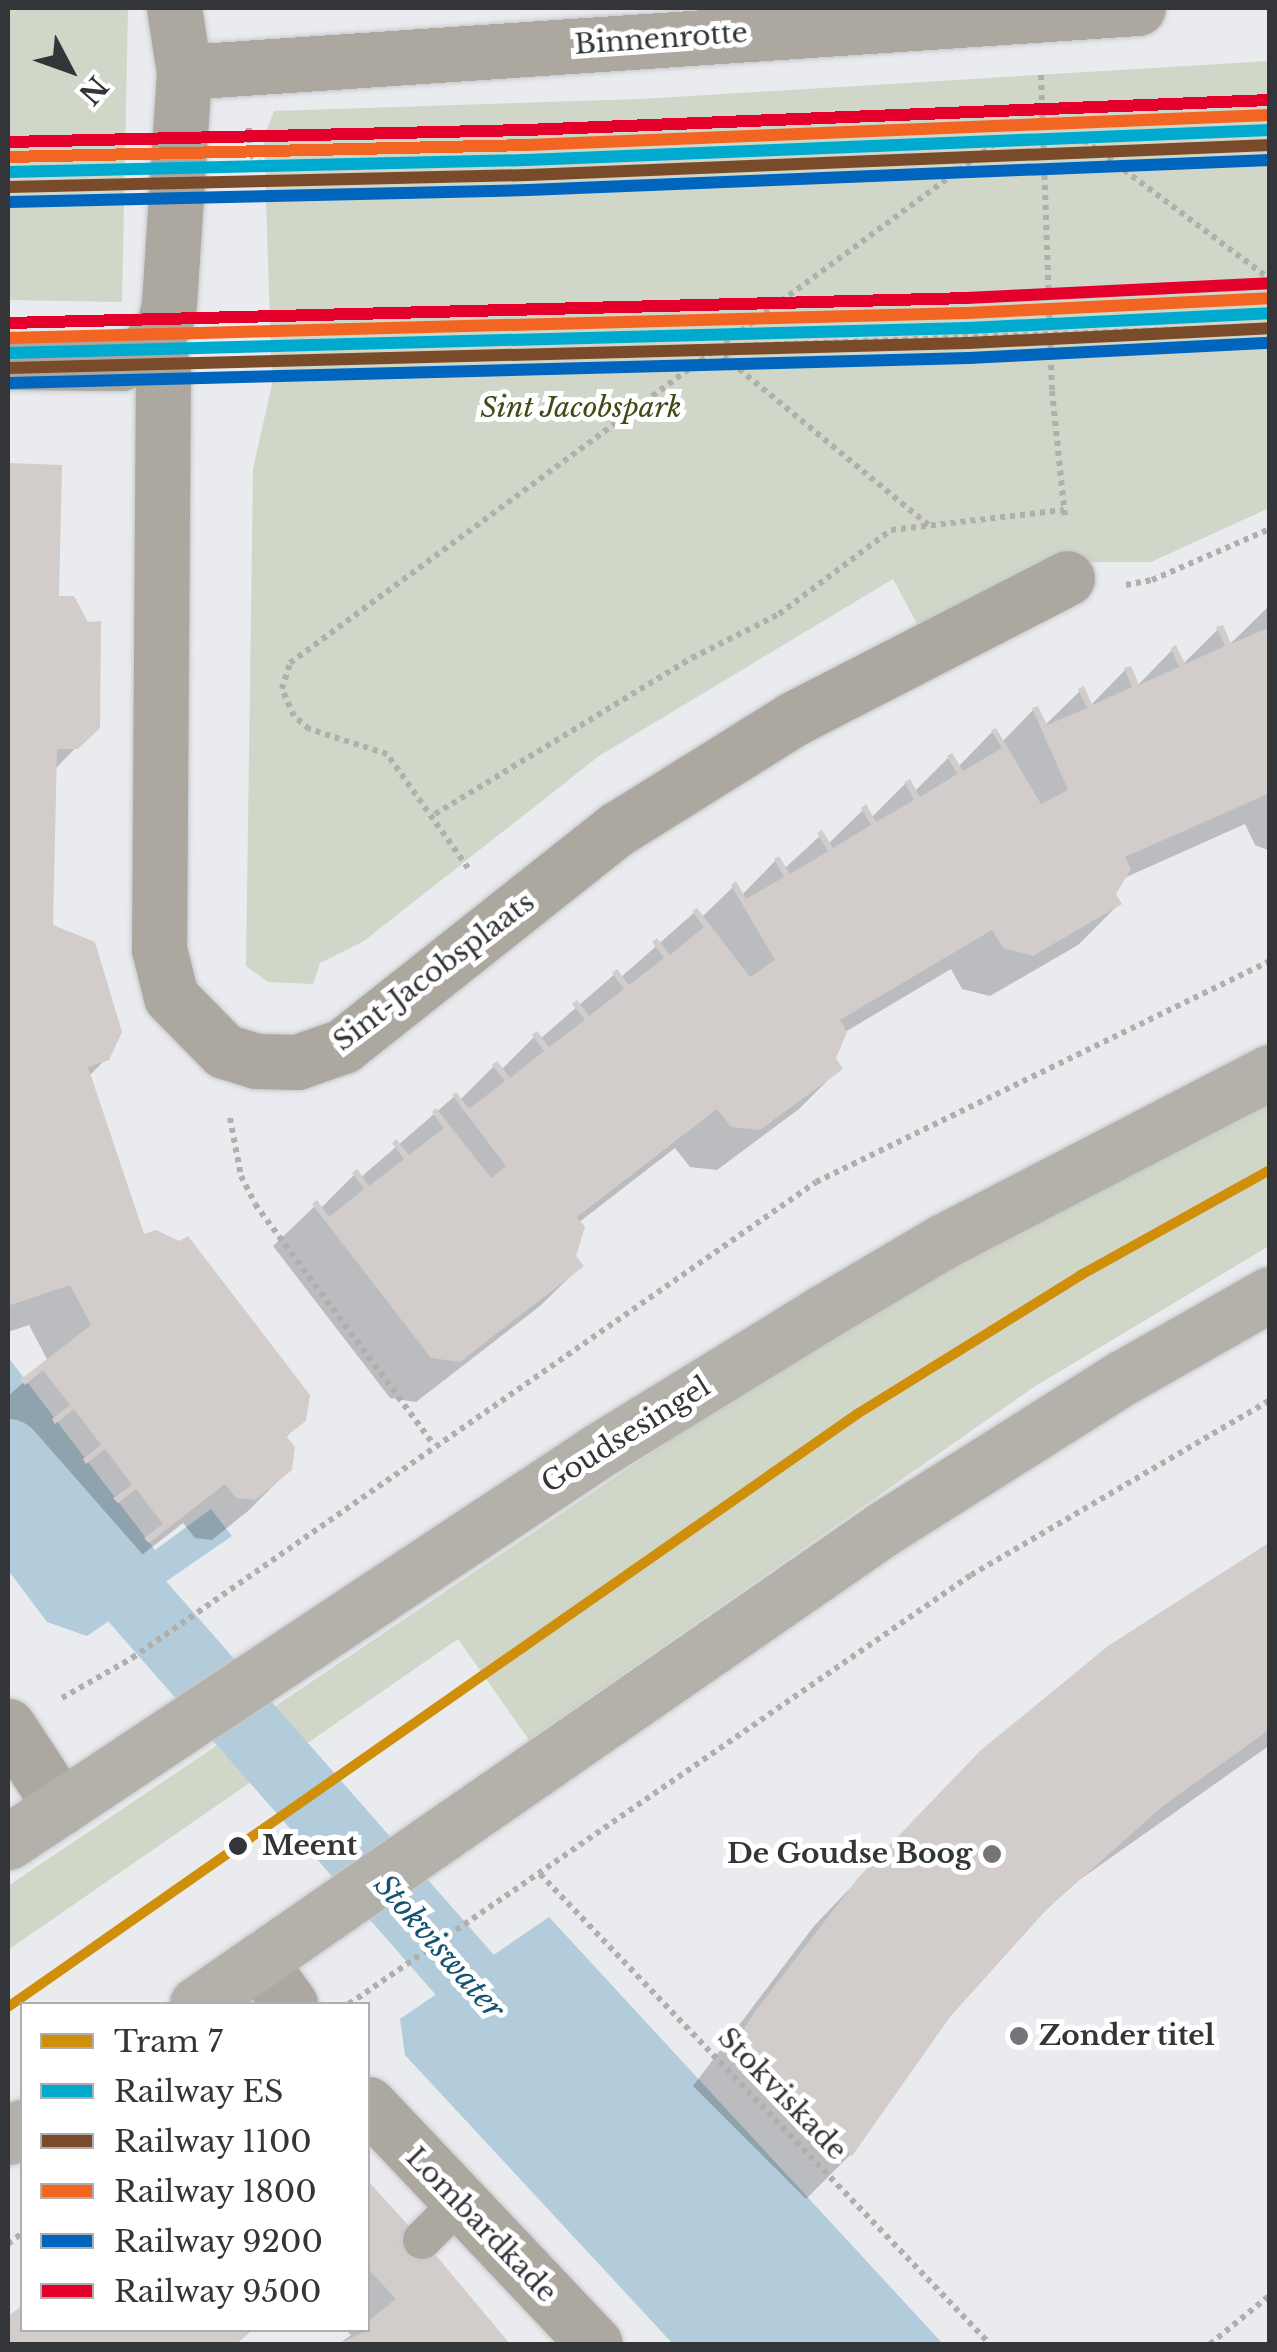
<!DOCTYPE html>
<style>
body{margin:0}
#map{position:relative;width:1277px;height:2352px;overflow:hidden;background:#e9ebef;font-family:"Libre Baskerville",serif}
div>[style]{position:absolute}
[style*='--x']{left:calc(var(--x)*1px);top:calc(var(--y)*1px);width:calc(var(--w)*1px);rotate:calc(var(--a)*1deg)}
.green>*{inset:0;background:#d0d7c8}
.water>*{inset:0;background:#b3ccdb}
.shadow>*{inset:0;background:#0003}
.canal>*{height:70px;margin:-35px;padding:0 35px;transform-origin:35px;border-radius:35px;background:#b3ccdb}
.building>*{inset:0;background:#d2cccb}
.path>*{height:6px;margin-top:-3px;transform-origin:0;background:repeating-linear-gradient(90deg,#b1afab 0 5px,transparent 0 10px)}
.roads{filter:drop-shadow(0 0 2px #c6c7ca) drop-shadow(0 0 2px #c6c7ca)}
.service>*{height:38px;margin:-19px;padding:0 19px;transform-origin:19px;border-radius:19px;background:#aca89f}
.minor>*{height:55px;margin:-27.5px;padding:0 27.5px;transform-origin:27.5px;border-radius:27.5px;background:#aca89f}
.secondary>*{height:55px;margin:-27.5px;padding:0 27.5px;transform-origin:27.5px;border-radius:27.5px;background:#b3b1aa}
.rail-1>*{height:12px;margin:-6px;padding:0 6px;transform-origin:6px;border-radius:6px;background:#00a9ce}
.rail-2>*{height:12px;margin:-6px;padding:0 6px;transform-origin:6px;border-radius:6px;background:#7a4b2a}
.rail-3>*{height:12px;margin:-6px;padding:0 6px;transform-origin:6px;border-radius:6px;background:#f26522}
.rail-4>*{height:12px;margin:-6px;padding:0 6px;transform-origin:6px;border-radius:6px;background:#0065bd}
.rail-5>*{height:12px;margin:-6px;padding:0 6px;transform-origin:6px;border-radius:6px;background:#e4002b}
.tram-1>*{height:10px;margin:-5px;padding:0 5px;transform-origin:5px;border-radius:5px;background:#d08f0b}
.dots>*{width:28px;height:28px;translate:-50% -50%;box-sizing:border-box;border:5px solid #fff;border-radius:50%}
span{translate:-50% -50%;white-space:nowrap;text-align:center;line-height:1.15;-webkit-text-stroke:10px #fff;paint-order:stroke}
.street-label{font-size:28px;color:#343538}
.park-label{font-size:28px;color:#3e4b16;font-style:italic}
.stop-label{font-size:28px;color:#343538;font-weight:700}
.left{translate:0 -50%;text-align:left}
.poi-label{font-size:28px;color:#343538;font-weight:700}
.right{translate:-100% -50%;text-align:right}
.water-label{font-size:30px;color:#175271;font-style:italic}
.frame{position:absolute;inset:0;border:10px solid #343538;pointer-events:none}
.legend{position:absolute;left:20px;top:2002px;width:350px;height:330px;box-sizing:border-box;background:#fff;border:2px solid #aeaeaf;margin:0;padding:12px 18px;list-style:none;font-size:30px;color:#343538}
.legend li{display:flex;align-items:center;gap:20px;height:50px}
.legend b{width:50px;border:2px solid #aeaeaf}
.north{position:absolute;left:20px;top:20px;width:100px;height:100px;-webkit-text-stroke:8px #fff;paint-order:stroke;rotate:131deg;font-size:28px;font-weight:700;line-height:40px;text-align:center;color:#343538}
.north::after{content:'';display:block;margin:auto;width:35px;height:45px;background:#343538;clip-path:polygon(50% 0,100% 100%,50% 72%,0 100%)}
</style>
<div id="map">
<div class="green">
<i style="clip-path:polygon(8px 8px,128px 8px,122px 302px,8px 300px)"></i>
<i style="clip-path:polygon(1269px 61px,1269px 508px,1151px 562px,1072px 562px,917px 624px,893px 579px,599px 756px,364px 941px,320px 963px,313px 984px,268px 982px,246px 966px,253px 469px,272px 384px,264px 137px,274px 111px,640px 99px)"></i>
<i style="clip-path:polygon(1269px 1100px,1269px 1246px,1034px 1387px,529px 1740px,458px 1639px,8px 1950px,8px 1886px,828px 1334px)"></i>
</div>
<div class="water">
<i style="clip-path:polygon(8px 1357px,155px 1550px,211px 1509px,232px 1536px,87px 1636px,47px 1622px,8px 1570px)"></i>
<i style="clip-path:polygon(549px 1917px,943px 2344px,673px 2344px,405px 2055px,400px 2019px)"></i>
</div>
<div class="shadow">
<i style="clip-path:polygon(8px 466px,60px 467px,57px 598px,97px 726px,54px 770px,51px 927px,107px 1058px,89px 1076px,142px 1238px,304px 1420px,285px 1438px,290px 1469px,248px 1511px,212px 1540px,195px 1538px,183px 1523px,107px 1582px,122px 1564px,94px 1528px,74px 1541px,91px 1524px,63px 1488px,44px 1502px,60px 1485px,32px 1448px,13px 1463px,29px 1445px,8px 1417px,8px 1396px,48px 1361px,29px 1325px,8px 1332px)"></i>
<i style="clip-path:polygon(1267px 608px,1270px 851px,1255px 845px,1245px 824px,1122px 879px,1114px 893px,1119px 904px,1078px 945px,990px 996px,962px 989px,951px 969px,845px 1032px,833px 1058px,840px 1068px,799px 1109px,717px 1170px,690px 1167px,675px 1148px,578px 1223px,573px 1257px,581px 1266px,540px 1306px,416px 1402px,390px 1398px,273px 1246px,317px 1204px,320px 1209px,356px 1173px,360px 1178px,456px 1095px,460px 1100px,493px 1067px,501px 1070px,537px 1034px,540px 1039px,616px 973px,620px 978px,696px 911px,701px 918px,735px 885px,741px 896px,775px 861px,784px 869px,822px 834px,828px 844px,865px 808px,871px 818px,905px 784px,914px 792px,948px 758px,958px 767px,992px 732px,1002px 742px,1033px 710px,1044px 726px,1080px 691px,1090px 706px,1125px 670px,1137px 686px,1172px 650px,1182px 665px,1218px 629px,1229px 645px)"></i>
<i style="clip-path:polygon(1270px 1546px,1270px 1745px,1075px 1883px,1028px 1927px,948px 2016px,850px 2155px,806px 2199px,693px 2086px,814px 1926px,935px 1799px)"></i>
<i style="clip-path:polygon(368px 2185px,438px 2261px,507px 2344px,339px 2344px,351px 2335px,346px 2330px,368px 2330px)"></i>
<i style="clip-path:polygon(22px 2313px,22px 2330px,252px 2330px,236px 2344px,8px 2344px,8px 2324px)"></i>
</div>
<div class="canal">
<i style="--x:8;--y:1454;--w:789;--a:48.75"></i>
</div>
<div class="building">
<i style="clip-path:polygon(8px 463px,62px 465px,59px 596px,74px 596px,88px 622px,101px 621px,100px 728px,78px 749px,57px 749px,53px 925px,95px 942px,122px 1032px,109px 1060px,88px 1067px,144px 1234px,156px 1230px,179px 1241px,188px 1236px,310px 1395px,306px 1421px,286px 1436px,295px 1447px,292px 1470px,255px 1500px,236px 1498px,225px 1484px,149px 1543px,144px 1538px,163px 1524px,136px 1489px,118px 1503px,113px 1498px,132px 1485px,105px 1449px,86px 1464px,83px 1459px,101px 1445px,74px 1409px,55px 1424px,52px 1419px,70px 1405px,43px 1370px,25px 1385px,20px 1380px,91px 1325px,70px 1285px,8px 1306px)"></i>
<i style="clip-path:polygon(1223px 625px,1231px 644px,1270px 627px,1270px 793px,1125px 857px,1131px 869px,1116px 894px,1122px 904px,1033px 956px,1003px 948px,992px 930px,840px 1020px,847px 1032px,836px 1058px,843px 1069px,760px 1130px,731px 1127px,717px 1109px,577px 1217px,585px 1227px,576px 1256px,584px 1266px,460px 1362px,431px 1358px,312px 1204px,317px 1200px,329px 1217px,364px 1189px,352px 1173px,357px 1169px,369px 1186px,404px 1159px,392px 1143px,396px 1139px,409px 1155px,444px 1128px,432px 1112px,436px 1108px,491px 1178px,506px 1166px,452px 1095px,456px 1092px,469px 1109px,505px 1081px,492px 1065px,497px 1061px,510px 1078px,544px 1051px,532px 1035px,537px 1031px,549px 1047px,585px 1020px,572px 1004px,577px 1000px,589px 1016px,624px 989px,612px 973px,617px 969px,629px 985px,664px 958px,652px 942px,657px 938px,670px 955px,704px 927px,692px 911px,697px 908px,750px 977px,775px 960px,731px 885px,736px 881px,746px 899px,784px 877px,774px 859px,779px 856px,790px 874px,828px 851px,817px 833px,822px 830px,833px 848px,871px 825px,861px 808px,866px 804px,876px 822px,914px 800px,904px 782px,910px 779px,920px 797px,957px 774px,947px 756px,952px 753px,963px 771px,1002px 748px,991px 730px,996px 728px,1041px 804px,1068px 790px,1032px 708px,1038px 706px,1047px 725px,1087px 708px,1078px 689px,1084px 686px,1092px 705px,1132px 687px,1124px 668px,1131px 666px,1139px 685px,1179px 667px,1171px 648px,1176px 645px,1185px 664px,1225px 646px,1216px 627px)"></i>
<i style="clip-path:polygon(1270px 1542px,1270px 1729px,1163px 1806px,1048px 1908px,950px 2017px,852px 2156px,736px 2041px,756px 2010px,858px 1878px,980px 1751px,1108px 1646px)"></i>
<i style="clip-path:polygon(368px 2181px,439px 2259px,510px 2344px,338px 2344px,368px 2330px,368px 2321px,396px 2299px,368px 2269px)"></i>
<i style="clip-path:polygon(22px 2306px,22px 2330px,252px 2330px,236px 2344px,8px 2344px,8px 2316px)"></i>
</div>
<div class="path">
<i style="--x:1041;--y:75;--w:316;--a:88"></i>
<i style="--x:1052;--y:391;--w:127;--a:84.1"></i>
<i style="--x:249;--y:128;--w:26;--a:88"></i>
<i style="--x:1084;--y:140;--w:232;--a:36.8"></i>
<i style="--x:238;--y:153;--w:12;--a:5"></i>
<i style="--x:250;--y:154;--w:21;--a:45"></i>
<i style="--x:265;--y:169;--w:1006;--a:-2.22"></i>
<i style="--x:716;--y:350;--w:275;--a:39.5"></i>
<i style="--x:224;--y:365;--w:1047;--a:-2.14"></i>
<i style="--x:1126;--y:585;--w:26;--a:-11"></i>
<i style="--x:1152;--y:580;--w:129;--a:-23.4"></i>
<i style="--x:435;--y:814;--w:301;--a:-31.3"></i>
<i style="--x:692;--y:658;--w:97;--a:-26.8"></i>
<i style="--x:779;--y:614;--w:140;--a:-36.9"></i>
<i style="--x:891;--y:530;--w:174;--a:-6.6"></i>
<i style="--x:468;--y:868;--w:140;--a:-125.4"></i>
<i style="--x:387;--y:754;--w:82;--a:-162.2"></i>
<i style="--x:309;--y:729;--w:20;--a:-139"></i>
<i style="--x:294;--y:716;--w:30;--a:-114"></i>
<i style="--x:282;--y:689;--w:27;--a:-73"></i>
<i style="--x:290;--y:663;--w:873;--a:-36.38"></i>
<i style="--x:230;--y:1118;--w:59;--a:79.3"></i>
<i style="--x:241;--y:1176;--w:31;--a:63"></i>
<i style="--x:255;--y:1204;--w:300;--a:53.4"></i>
<i style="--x:62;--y:1698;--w:81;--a:-29.7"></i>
<i style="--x:132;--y:1658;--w:833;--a:-34.83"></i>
<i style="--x:816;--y:1182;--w:505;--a:-25.96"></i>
<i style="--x:540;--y:1874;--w:651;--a:46.25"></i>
<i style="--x:349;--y:2004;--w:756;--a:-34.59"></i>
<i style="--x:971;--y:1575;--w:346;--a:-30.3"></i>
<i style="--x:8;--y:2244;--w:18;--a:-38"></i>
<i style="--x:1210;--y:2344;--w:77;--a:-39.2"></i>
</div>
<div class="roads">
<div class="service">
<i style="--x:422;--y:2240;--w:52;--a:-45"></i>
</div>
<div class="minor">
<i style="--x:174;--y:8;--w:65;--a:81.1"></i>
<i style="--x:184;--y:72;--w:232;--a:93.7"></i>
<i style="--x:169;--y:304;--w:19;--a:102"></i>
<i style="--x:165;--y:323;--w:33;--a:125"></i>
<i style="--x:146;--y:350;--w:24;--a:45"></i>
<i style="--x:163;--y:367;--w:582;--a:90.39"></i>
<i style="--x:159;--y:949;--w:49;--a:76"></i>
<i style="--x:171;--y:997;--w:76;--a:45.5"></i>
<i style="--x:224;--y:1051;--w:34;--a:17"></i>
<i style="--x:256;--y:1061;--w:41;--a:1.4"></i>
<i style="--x:297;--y:1062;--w:49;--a:-19.2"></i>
<i style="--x:343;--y:1046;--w:350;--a:-38.4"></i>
<i style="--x:617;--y:829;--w:208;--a:-32"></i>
<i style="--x:793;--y:719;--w:308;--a:-27.2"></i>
<i style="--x:184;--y:72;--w:956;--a:-3.84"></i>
<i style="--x:8;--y:362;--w:113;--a:0.5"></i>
<i style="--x:121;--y:363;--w:28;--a:-27"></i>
<i style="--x:8;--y:1726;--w:97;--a:56.8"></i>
<i style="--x:259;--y:1961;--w:53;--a:54.2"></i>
<i style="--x:368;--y:2104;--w:330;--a:46.6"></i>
</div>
<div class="secondary">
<i style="--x:8;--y:1842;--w:708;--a:-33.53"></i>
<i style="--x:598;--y:1451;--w:263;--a:-31.6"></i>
<i style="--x:822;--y:1313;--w:139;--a:-30.6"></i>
<i style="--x:942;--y:1242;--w:369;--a:-27.4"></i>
<i style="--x:197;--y:2004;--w:838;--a:-34.7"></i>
<i style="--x:886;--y:1527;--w:279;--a:-32.3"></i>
<i style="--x:1122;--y:1378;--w:170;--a:-29.6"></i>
<i style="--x:8;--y:2137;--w:17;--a:-36"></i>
</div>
</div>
<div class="rail-1">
<i style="--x:8;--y:172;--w:519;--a:-1.32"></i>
<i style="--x:527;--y:160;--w:744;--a:-2.31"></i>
<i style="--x:8;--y:353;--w:960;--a:-1.49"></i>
<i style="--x:968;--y:328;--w:302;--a:-2.8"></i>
</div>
<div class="rail-2">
<i style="--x:8;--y:187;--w:520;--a:-1.32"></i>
<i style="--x:528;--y:175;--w:743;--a:-2.32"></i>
<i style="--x:8;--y:368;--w:960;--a:-1.49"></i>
<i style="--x:968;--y:343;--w:302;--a:-2.8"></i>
</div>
<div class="rail-3">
<i style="--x:8;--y:157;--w:519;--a:-1.32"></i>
<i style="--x:527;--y:145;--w:743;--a:-2.32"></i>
<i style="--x:8;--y:338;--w:959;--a:-1.49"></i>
<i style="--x:967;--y:313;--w:302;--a:-2.8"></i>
</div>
<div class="rail-4">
<i style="--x:9;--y:202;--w:519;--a:-1.32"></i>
<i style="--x:528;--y:190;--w:743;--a:-2.32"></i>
<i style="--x:9;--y:383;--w:960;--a:-1.49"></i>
<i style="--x:969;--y:358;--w:301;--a:-2.9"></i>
</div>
<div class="rail-5">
<i style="--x:8;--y:142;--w:518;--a:-1.33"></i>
<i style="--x:526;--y:130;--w:744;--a:-2.31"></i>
<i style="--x:8;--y:323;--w:959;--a:-1.49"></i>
<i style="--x:967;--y:298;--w:302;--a:-2.8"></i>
</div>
<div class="tram-1">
<i style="--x:8;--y:2007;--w:1036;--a:-34.93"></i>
<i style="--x:857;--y:1414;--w:264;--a:-31.8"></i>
<i style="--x:1081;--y:1275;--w:216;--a:-29.1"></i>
</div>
<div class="dots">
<i style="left:238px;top:1846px;background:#343538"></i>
<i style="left:992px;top:1854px;background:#737578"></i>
<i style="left:1019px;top:2036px;background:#737578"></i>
</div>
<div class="street-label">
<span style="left:661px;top:39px;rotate:-4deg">Binnenrotte</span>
<span style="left:434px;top:972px;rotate:-37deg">Sint-Jacobsplaats</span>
<span style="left:626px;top:1435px;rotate:-32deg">Goudsesingel</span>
<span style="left:782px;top:2094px;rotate:46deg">Stokviskade</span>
<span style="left:481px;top:2225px;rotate:46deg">Lombardkade</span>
</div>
<div class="park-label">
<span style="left:581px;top:408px">Sint Jacobspark</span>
</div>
<div class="stop-label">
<span class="left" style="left:262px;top:1846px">Meent</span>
</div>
<div class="poi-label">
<span class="right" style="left:972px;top:1854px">De Goudse Boog</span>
<span class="left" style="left:1039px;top:2036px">Zonder titel</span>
</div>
<div class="water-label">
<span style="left:439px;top:1947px;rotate:49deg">Stokviswater</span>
</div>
<div class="frame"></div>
<ul class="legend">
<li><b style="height:12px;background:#d08f0b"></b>Tram 7</li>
<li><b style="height:12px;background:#00a9ce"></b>Railway ES</li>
<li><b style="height:12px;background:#7a4b2a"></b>Railway 1100</li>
<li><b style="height:12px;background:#f26522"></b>Railway 1800</li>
<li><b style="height:12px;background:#0065bd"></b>Railway 9200</li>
<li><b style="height:12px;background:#e4002b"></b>Railway 9500</li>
</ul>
<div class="north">N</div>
</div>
